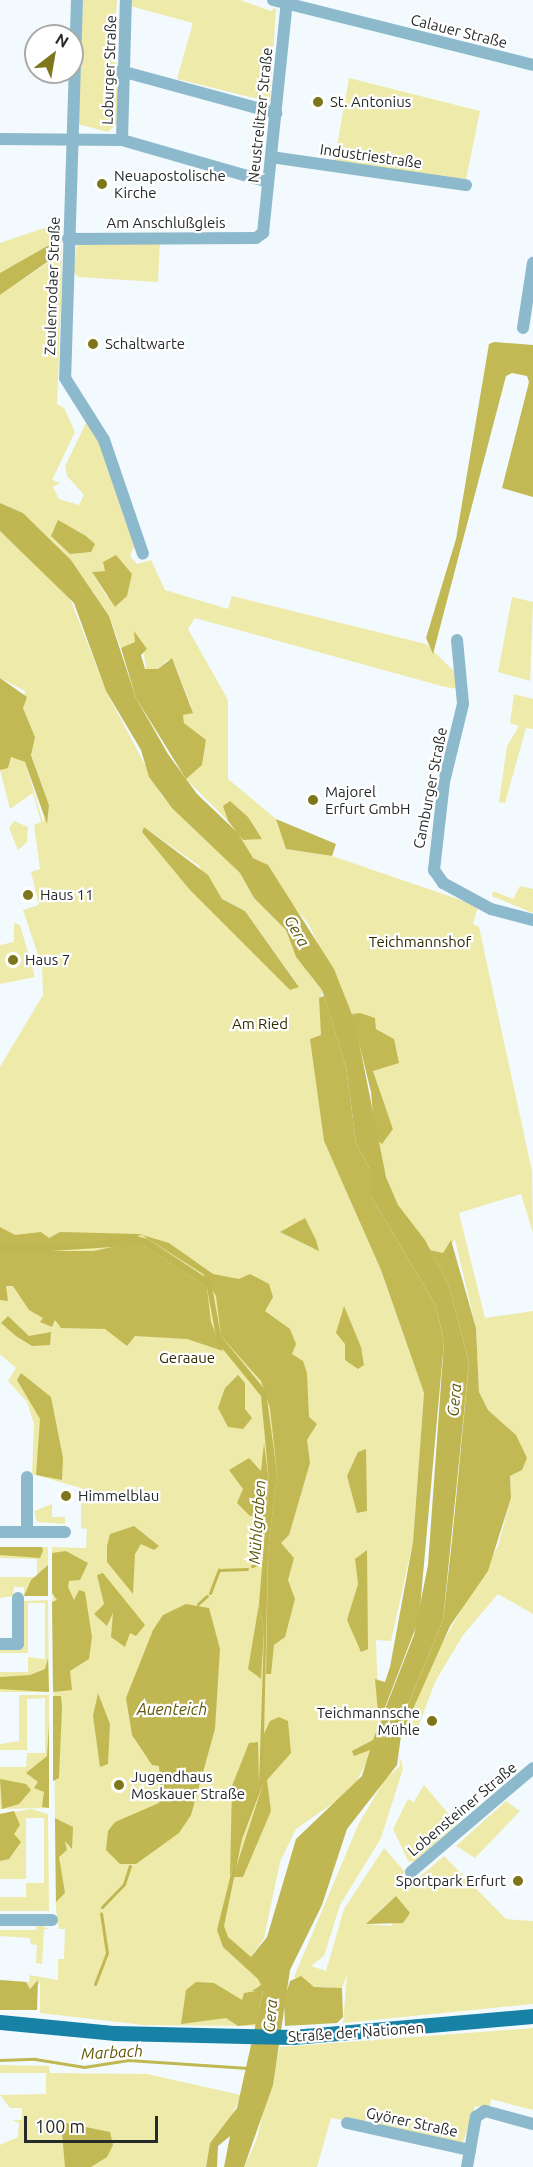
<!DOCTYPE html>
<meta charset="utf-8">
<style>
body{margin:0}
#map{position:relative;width:533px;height:2167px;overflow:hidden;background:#f2fafe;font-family:Ubuntu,sans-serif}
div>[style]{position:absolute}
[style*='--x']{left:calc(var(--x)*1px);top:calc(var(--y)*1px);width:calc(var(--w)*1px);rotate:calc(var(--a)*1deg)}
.green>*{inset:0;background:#eeeaaa}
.forest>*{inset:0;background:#c2b955}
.water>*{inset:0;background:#c0b752}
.stream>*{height:3px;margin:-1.5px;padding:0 1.5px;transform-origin:1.5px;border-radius:1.5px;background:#c0b752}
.minor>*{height:12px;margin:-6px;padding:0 6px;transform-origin:6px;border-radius:6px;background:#8db9cd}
.major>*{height:15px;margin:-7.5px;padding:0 7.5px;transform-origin:7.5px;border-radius:7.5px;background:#1782a6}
.dots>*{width:16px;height:16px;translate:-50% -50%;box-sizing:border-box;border:3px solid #fff;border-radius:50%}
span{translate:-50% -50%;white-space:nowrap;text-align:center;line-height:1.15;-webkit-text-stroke:4.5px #fff;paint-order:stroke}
.street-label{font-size:15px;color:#272a2b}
.poi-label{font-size:15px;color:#272a2b}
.left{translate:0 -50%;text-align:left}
.right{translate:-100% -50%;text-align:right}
.park-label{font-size:15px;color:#302c00}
.water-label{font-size:16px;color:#5f590a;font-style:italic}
.north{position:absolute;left:24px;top:24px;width:60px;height:60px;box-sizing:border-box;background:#fff;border:2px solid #a9aaaa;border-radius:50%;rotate:31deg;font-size:16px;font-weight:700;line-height:24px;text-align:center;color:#272a2b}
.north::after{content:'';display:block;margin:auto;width:21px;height:27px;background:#7e761a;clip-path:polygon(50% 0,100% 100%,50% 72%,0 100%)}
.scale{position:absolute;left:24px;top:2116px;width:134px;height:27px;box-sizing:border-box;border:3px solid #272a2b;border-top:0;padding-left:8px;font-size:18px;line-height:21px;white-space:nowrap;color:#272a2b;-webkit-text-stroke:4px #fff;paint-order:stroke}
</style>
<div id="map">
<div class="green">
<i style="clip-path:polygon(83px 0,117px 0,112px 62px,117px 63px,118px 122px,108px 132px,78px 124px)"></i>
<i style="clip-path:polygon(130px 0,240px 0,271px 11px,276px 7px,270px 102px,177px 79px,193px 23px,130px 6px)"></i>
<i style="clip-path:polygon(349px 78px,480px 111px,465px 184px,334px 163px)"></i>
<i style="clip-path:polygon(evenodd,56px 224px,61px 226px,62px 277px,57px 404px,64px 408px,75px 432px,52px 480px,60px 483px,53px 487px,59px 499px,79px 505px,84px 495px,67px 476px,65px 466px,87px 421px,102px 446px,136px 542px,130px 556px,137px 564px,151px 560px,165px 590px,228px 609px,232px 596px,426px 644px,457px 674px,459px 689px,445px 687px,195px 618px,188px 629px,228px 700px,228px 779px,276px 819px,286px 849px,332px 856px,478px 906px,473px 924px,479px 927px,532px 1171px,533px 1233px,521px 1194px,459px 1213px,485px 1318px,533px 1311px,533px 1614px,498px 1594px,463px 1635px,435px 1682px,415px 1736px,404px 1732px,433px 1659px,498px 1546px,511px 1498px,510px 1476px,522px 1470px,516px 1435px,488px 1410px,479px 1392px,476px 1328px,455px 1240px,443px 1253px,430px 1250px,397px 1205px,379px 1157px,378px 1144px,393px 1129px,373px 1071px,395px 1048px,394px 1039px,376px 1029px,375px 1018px,352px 1014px,308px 923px,249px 853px,243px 840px,250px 839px,223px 806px,228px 821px,186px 779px,203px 757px,206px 741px,184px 723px,183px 715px,191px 706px,175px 665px,169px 659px,158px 669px,146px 669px,142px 642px,121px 648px,109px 616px,71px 560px,23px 513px,0 503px,0 295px,50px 261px,51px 245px,0 273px,0 243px,56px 224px,106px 571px,132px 574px,127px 595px,107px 597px,92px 572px,106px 571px)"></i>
<i style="clip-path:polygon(160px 240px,158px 282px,78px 277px,73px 271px,77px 245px)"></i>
<i style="clip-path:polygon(evenodd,0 531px,68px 593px,106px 691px,161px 795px,240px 873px,254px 898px,286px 930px,296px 957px,322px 990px,321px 1035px,311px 1039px,324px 1141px,381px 1270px,424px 1393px,413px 1542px,391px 1641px,376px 1640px,379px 1723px,370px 1756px,352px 1790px,296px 1829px,280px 1862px,264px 1938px,251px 1957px,263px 1990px,256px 2026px,144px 2025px,40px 2013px,40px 1983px,30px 1989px,0 1985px,0 1980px,29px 1982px,30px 1975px,58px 1980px,58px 1959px,64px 1959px,65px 1929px,59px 1929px,56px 1910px,52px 1547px,86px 1548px,87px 1529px,81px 1528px,81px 1488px,32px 1474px,34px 1424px,27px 1402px,8px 1381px,16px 1368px,0 1354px,0 1067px,43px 995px,42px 967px,23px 910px,39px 905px,31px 872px,40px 869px,34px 825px,41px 822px,33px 793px,10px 809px,0 770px,11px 757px,25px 762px,43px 822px,49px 805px,30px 751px,35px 737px,23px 708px,25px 691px,0 678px,0 531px,144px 827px,198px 865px,222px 899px,245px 911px,299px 986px,142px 832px,144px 827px)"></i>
<i style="clip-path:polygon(512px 597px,533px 602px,530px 681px,498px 672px)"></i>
<i style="clip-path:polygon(514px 694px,533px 699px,533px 729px,526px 728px,505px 803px,499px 802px,507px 746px,519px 726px,510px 723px)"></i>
<i style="clip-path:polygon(14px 821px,28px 827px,27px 842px,18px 850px,9px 828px)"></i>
<i style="clip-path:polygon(520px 886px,533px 889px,533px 913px,492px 896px,493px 891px,513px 899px)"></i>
<i style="clip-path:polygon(14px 923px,20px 925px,35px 977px,0 984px,0 945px,14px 942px)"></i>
<i style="clip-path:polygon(52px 1504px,52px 1517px,65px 1517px,65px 1524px,37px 1522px,34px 1511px)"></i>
<i style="clip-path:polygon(0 1547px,48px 1547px,48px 1596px,24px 1596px,24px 1587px,14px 1587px,13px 1596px,0 1598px,0 1577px,37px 1577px,37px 1559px,0 1558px)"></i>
<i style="clip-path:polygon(48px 1600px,49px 1692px,0 1692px,0 1672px,28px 1672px,28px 1657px,45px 1659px,45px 1603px,28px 1603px,28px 1653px,0 1653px,0 1647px,19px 1647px,22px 1601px)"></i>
<i style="clip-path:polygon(19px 1695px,49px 1695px,49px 1808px,0 1809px,0 1767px,26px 1767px,27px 1753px,45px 1753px,45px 1698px,27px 1699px,27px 1750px,0 1750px,0 1744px,19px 1741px)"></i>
<i style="clip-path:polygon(evenodd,399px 1754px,403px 1769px,381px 1838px,340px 1905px,324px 1956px,311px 1966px,326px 1971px,344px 1909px,384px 1848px,405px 1872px,390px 1888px,406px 1874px,417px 1879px,444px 1856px,506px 1919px,533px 1921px,533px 2004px,343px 2023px,347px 1975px,342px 1988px,314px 1987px,294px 1977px,359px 1823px,385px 1779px,400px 1766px,399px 1754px,396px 1896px,392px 1926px,367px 1924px,380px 1910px,396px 1896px)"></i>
<i style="clip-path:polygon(420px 1780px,457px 1824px,414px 1862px,408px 1861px,393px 1829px,408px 1799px,414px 1802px,424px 1785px)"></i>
<i style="clip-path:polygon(506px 1801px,520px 1811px,475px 1858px,456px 1846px)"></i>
<i style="clip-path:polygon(32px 1809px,48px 1814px,49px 1911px,0 1911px,0 1897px,26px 1897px,26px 1883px,44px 1883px,44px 1818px,26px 1818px,26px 1879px,0 1879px,0 1814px)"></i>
<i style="clip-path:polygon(37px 1924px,49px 1929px,44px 1929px,42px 1964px,36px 1963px,37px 1945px,31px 1944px,30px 1938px,0 1936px,0 1930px,36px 1930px)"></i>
<i style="clip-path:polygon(533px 2028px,533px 2110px,491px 2099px,490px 2108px,475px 2106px,462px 2145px,442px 2141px,446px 2121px,440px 2141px,380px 2127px,382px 2116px,368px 2113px,365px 2124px,331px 2118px,317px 2167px,244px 2167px,256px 2141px,280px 2047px)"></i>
<i style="clip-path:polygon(0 2065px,49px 2066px,50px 2073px,147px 2074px,241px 2095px,227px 2126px,210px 2143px,206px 2167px,0 2167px,0 2145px,18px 2137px,19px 2123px,12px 2120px,22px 2120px,22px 2108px,10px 2108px,0 2095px,46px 2094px,46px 2073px,0 2073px)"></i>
</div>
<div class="forest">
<i style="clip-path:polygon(51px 244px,50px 260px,0 295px,0 273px)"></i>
<i style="clip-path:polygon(494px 342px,533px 345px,533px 497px,502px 488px,529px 382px,527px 376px,512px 373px,506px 376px,433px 654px,426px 638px,456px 539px,489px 344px)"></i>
<i style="clip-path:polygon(58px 520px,86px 536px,95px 544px,91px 552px,70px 554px,51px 536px)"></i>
<i style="clip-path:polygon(116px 555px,132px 574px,127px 596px,115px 607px,92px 572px,105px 571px,103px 562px)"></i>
<i style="clip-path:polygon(134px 631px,147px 649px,141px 655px,145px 669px,158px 669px,172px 658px,193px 713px,183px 715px,184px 723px,206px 740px,202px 765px,186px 779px,136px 698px,121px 648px,135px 642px)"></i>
<i style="clip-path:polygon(0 678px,27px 697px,23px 708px,35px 737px,31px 755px,49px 805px,47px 824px,25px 762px,11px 757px,8px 768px,0 770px)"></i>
<i style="clip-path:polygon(230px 801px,248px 817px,262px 839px,243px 840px,228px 821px,223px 806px)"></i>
<i style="clip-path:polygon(276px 819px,336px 844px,332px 856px,286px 849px)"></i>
<i style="clip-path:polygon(144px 827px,208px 875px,222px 899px,245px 911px,299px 987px,290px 990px,190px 890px,142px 832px)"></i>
<i style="clip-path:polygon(324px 996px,346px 1066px,356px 1143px,371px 1172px,371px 1196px,436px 1306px,444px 1342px,419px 1619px,379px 1723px,375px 1679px,385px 1682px,390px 1667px,413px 1542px,424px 1393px,381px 1270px,324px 1141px,310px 1039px,321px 1035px,319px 998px)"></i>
<i style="clip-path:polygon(360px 1013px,375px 1018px,376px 1029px,394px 1039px,399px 1063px,373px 1071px,393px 1129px,382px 1144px,375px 1139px,371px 1092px,352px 1014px)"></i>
<i style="clip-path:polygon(305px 1218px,316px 1240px,319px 1251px,280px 1232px)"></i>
<i style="clip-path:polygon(0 1227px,15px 1235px,41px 1232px,49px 1238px,60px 1232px,139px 1234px,169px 1243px,213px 1274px,239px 1279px,250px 1274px,269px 1284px,273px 1297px,265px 1311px,290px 1329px,296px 1344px,292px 1354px,303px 1361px,307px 1373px,309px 1417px,317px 1424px,307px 1440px,310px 1463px,289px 1535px,281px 1543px,294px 1558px,288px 1580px,295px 1599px,285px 1637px,274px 1645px,271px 1674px,266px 1674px,268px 1551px,277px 1473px,270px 1408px,261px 1381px,221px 1336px,216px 1296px,203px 1274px,142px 1235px,91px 1244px,19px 1244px,0 1242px)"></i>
<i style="clip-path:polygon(451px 1240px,476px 1328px,479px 1392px,488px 1410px,516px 1435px,527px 1458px,522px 1470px,510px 1476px,511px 1498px,488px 1571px,450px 1626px,401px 1736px,404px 1714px,443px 1620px,452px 1541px,469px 1363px,449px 1286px,430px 1250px,443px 1253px)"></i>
<i style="clip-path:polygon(132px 1243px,143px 1245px,207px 1288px,211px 1322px,223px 1351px,187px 1339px,135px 1336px,127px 1346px,105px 1329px,61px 1328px,55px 1320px,52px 1327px,40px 1322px,43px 1318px,29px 1310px,13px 1286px,6px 1286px,8px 1301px,0 1300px,0 1251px,93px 1251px)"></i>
<i style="clip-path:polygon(344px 1306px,361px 1347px,364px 1365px,358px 1369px,345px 1360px,345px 1344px,336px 1333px)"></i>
<i style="clip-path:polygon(8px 1316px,29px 1336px,51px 1332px,50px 1345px,32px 1346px,16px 1336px,1px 1323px)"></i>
<i style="clip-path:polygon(21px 1373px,51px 1397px,63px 1458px,62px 1480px,36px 1475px,40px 1419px,17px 1380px)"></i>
<i style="clip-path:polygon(238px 1375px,245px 1383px,245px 1409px,252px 1418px,243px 1429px,228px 1427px,218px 1408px,225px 1388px)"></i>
<i style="clip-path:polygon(264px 1443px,269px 1481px,265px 1530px,261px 1545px,263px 1517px,250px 1516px,237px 1503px,243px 1489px,229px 1470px,249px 1458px,261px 1471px)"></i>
<i style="clip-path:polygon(366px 1449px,367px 1511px,357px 1513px,347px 1476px,358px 1452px)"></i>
<i style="clip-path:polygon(134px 1526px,159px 1546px,154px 1550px,141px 1544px,135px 1554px,133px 1594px,107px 1562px,107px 1546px,110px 1534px)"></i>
<i style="clip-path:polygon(0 1547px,42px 1547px,43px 1551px,40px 1558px,0 1555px)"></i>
<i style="clip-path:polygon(367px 1550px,368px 1649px,361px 1652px,347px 1620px,358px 1584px,355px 1559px)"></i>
<i style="clip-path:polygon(66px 1551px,88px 1563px,80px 1580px,69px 1581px,68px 1587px,74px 1600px,79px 1590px,85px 1592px,92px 1637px,89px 1659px,70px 1671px,72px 1690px,53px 1692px,52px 1602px,57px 1600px,52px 1593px,52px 1553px)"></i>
<i style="clip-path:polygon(48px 1565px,48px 1596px,24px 1596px,31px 1580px)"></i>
<i style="clip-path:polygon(103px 1573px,145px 1625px,136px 1636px,130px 1633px,125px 1647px,111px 1637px,113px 1613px,107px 1626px,94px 1614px,104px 1604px,97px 1575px)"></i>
<i style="clip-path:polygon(259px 1604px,264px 1632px,261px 1679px,248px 1669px)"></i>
<i style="clip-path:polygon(48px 1658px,49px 1692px,0 1689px,0 1677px,30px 1675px,45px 1669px)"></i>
<i style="clip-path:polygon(98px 1693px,110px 1724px,108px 1764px,100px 1767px,93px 1716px)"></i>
<i style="clip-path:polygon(53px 1696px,61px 1696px,62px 1707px,59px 1778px,53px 1781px)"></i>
<i style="clip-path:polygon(279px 1717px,288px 1721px,291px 1753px,267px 1780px,271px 1811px,243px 1877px,233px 1877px,263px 1784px,263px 1736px,270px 1721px)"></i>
<i style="clip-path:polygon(49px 1724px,49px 1808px,42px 1807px,44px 1792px,34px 1788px,38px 1782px,26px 1773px,47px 1756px)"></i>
<i style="clip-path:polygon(258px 1742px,259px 1785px,230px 1876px,232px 1786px,249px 1743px)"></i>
<i style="clip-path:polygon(0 1779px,26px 1784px,31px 1790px,19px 1804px,2px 1809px)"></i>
<i style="clip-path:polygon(14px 1811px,20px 1825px,14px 1834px,21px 1842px,9px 1859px,0 1861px,0 1814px)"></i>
<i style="clip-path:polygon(55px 1818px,73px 1827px,72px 1849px,65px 1841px,67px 1850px,59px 1857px,65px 1893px,56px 1902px)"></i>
<i style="clip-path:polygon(396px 1896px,410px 1913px,403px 1923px,366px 1924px)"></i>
<i style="clip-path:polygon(301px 1976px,314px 1987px,342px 1988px,343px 2017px,337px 2023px,285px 2026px,284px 2000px,290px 1981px)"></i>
<i style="clip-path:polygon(0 1980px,26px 1982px,30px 1989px,38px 1980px,37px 2010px,0 2010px)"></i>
<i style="clip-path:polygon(196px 1982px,214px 1983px,242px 2000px,244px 1993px,263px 1990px,256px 2024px,238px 2026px,226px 2018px,181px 2024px,186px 1990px)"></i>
<i style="clip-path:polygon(66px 2123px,110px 2132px,113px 2145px,107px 2157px,91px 2167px,65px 2167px,62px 2133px)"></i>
</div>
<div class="water">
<i style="clip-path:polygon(0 503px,23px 513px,71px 560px,109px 616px,136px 698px,168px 754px,197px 794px,238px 833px,253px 858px,268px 865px,334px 969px,355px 1022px,386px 1177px,398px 1205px,425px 1240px,449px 1286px,469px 1363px,443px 1620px,404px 1714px,397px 1765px,347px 1829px,322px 1905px,290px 1970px,273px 2085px,244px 2167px,224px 2167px,230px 2136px,218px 2146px,217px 2167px,206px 2167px,210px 2143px,237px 2108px,263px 1991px,252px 1991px,261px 1985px,258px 1979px,223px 1947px,217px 1930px,240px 1838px,259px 1785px,264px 1632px,259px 1604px,269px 1481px,261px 1396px,217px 1342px,207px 1288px,143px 1245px,36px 1252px,0 1251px,0 1242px,91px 1244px,129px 1234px,148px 1239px,211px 1281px,221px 1336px,266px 1391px,277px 1473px,268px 1551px,263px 1784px,242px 1839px,224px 1926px,228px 1937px,251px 1957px,267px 1937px,296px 1839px,362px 1776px,370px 1750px,354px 1756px,352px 1751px,373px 1740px,414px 1635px,428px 1565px,444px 1342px,436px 1306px,371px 1196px,371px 1172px,356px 1143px,346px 1066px,322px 990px,296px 957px,286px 930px,254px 898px,240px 873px,172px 808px,149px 777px,141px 750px,106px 691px,74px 603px,0 531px)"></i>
<i style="clip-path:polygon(186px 1604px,209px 1608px,220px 1649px,215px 1729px,191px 1815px,179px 1833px,136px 1864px,120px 1864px,106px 1850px,108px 1831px,115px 1822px,159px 1803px,161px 1796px,159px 1766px,152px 1765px,132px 1735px,126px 1698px,153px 1630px,163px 1615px)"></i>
</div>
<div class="stream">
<i style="--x:252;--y:1566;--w:14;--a:-17"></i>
<i style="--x:210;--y:1593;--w:25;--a:-69"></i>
<i style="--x:219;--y:1570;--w:28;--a:-2"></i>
<i style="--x:198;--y:1604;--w:12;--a:-42"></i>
<i style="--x:102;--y:1907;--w:32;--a:-46"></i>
<i style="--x:124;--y:1884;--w:19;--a:-72"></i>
<i style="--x:95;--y:1984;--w:33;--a:-69"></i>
<i style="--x:107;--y:1953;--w:40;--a:-98.5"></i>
<i style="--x:0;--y:2060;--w:35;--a:-2"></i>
<i style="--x:35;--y:2059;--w:50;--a:9.3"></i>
<i style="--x:84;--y:2067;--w:45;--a:-9"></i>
<i style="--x:128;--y:2060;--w:120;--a:3.8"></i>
</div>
<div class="minor">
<i style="--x:77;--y:0;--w:378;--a:91.8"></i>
<i style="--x:65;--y:378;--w:73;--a:57.8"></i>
<i style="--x:104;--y:440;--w:120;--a:71.1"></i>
<i style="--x:273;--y:0;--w:268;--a:14"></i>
<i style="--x:121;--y:71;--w:161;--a:15.2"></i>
<i style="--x:0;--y:139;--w:122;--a:0.5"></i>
<i style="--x:122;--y:140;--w:152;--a:16"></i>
<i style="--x:122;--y:140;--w:140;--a:-88.4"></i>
<i style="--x:271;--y:157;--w:197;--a:8.2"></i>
<i style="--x:68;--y:239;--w:188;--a:-0.3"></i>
<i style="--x:256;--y:238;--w:9;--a:-36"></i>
<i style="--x:263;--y:233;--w:234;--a:-84.1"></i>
<i style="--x:523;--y:328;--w:66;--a:-81.3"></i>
<i style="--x:457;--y:640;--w:64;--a:84.6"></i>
<i style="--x:463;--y:704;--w:80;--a:103.7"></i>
<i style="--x:444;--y:782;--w:89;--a:96.5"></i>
<i style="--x:434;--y:870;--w:16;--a:55"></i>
<i style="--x:443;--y:883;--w:55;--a:28.4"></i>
<i style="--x:491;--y:909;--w:43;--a:14.7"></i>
<i style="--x:27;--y:1477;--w:55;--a:90"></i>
<i style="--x:0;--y:1532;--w:65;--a:0"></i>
<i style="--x:0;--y:1644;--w:18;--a:0"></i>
<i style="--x:18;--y:1644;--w:46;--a:-90"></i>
<i style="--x:411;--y:1872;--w:160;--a:-40.4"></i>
<i style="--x:0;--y:1920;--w:52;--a:0"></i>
<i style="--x:347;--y:2123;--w:126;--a:12.4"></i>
<i style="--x:470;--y:2150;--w:34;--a:-80"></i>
<i style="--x:476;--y:2117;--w:11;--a:-34"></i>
<i style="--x:485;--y:2111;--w:50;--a:15.2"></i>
<i style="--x:467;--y:2167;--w:17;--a:-80"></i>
</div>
<div class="major">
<i style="--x:0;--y:2022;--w:116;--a:5.5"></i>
<i style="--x:115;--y:2033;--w:178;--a:1.3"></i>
<i style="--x:293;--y:2037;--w:241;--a:-5"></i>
</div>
<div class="dots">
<i style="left:318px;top:102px;background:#7e761a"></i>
<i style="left:102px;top:184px;background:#7e761a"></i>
<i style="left:93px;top:344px;background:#7e761a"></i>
<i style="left:313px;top:800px;background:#7e761a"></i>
<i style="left:28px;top:895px;background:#7e761a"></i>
<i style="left:13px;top:960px;background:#7e761a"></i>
<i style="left:66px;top:1496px;background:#7e761a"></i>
<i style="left:432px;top:1721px;background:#7e761a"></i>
<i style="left:119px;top:1785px;background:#7e761a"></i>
<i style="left:518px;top:1881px;background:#7e761a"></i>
</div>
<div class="street-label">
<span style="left:459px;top:31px;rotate:14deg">Calauer Straße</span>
<span style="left:109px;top:70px;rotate:-88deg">Loburger Straße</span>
<span style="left:260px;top:115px;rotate:-84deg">Neustrelitzer Straße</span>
<span style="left:371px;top:156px;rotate:8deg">Industriestraße</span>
<span style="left:166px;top:223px">Am Anschlußgleis</span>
<span style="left:52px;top:286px;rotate:-88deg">Zeulenrodaer Straße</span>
<span style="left:430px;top:788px;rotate:-79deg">Camburger Straße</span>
<span style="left:462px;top:1809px;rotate:-40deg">Lobensteiner Straße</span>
<span style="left:356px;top:2032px;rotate:-4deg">Straße der Nationen</span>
<span style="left:412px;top:2122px;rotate:12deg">Györer Straße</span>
</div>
<div class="poi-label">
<span class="left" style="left:330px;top:102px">St. Antonius</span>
<span class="left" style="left:114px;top:184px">Neuapostolische<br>Kirche</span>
<span class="left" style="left:105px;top:344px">Schaltwarte</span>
<span class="left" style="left:325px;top:800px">Majorel<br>Erfurt GmbH</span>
<span class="left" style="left:40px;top:895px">Haus 11</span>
<span class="left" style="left:25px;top:960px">Haus 7</span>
<span class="left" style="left:78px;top:1496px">Himmelblau</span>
<span class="right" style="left:420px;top:1721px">Teichmannsche<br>Mühle</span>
<span class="left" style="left:131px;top:1785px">Jugendhaus<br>Moskauer Straße</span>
<span class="right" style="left:506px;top:1881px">Sportpark Erfurt</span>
</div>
<div class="park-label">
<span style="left:420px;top:942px">Teichmannshof</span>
<span style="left:260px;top:1024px">Am Ried</span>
<span style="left:187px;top:1358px">Geraaue</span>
</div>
<div class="water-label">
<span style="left:297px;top:931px;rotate:60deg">Gera</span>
<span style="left:454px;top:1400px;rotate:-85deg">Gera</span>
<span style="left:257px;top:1522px;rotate:-86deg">Mühlgraben</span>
<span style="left:172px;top:1709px">Auenteich</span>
<span style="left:270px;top:2016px;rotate:-85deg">Gera</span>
<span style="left:112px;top:2052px;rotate:-3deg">Marbach</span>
</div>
<div class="north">N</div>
<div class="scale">100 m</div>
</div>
